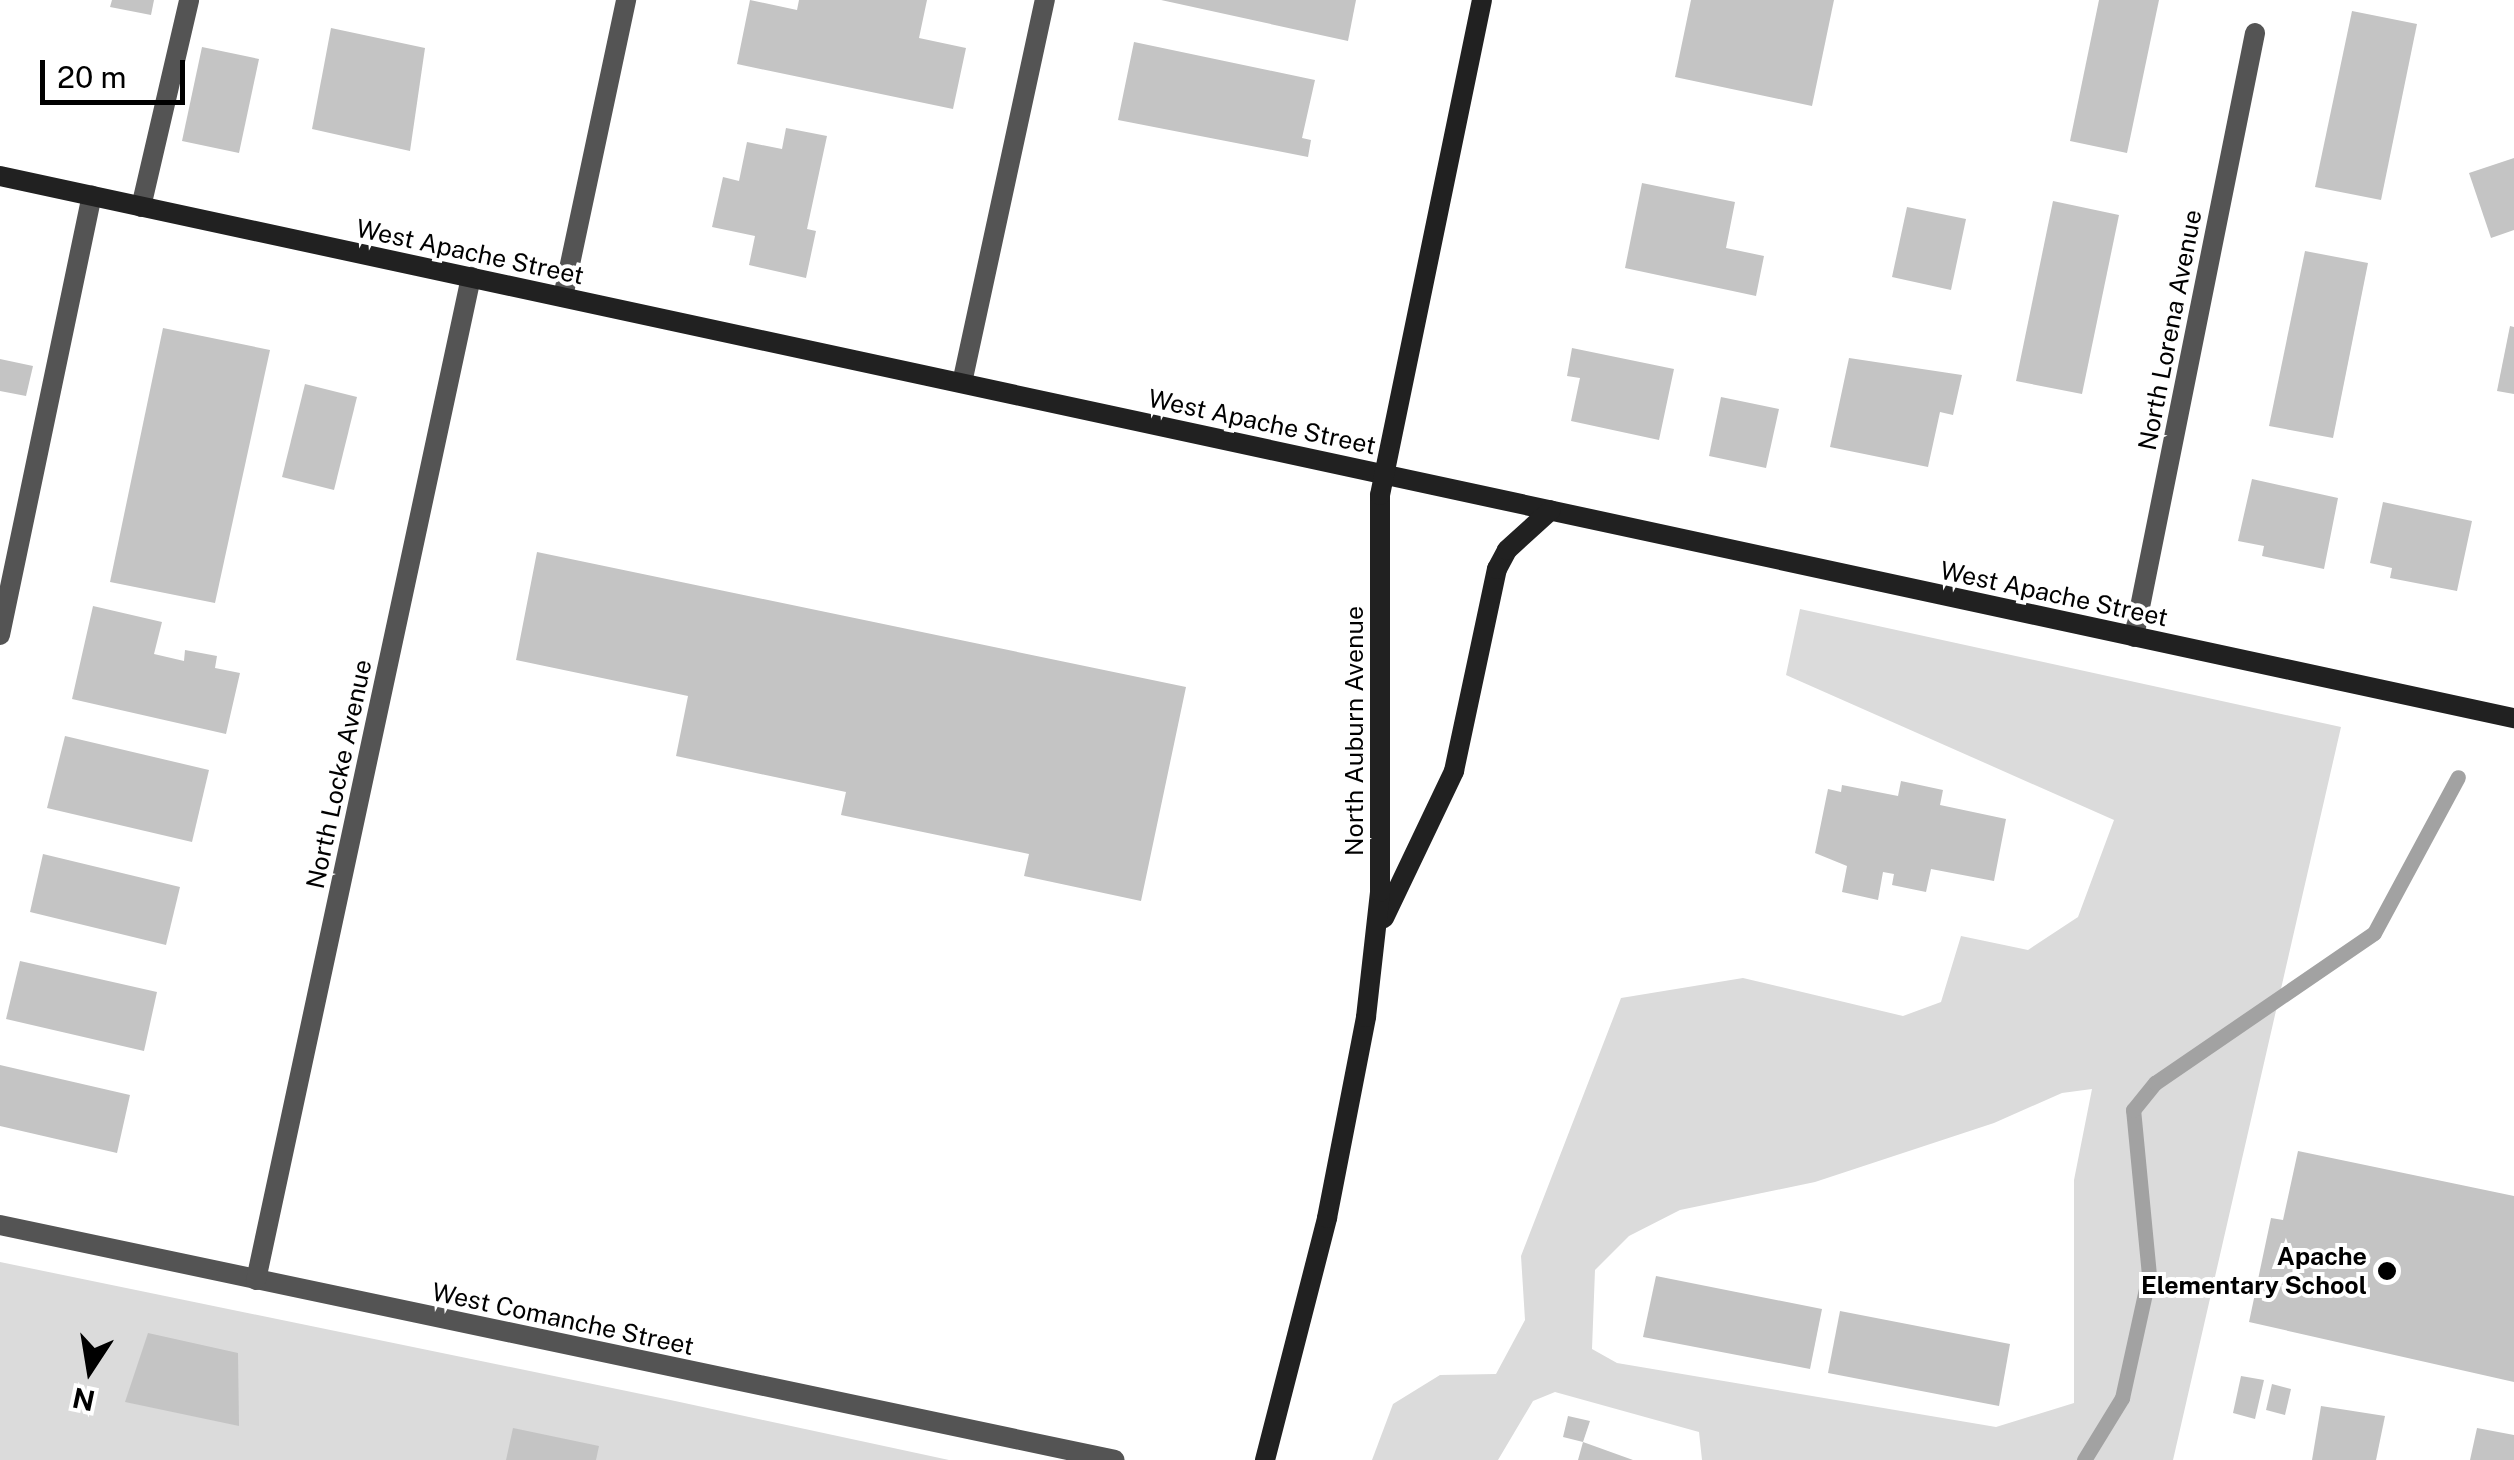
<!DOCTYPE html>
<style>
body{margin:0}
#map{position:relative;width:2514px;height:1460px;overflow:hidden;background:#fff;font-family:"Public Sans",sans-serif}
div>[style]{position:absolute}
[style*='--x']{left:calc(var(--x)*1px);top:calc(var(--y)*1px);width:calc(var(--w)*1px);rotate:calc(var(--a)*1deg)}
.green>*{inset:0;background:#dbdbdb}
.stream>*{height:15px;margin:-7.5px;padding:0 7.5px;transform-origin:7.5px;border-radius:7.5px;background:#a2a2a2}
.building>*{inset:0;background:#c4c4c4}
.service>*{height:20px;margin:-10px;padding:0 10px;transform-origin:10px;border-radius:10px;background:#545454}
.minor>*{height:20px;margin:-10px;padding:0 10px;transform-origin:10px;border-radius:10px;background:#545454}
.secondary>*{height:20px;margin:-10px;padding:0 10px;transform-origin:10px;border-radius:10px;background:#212121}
.dots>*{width:28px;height:28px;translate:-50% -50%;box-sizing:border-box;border:5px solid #fff;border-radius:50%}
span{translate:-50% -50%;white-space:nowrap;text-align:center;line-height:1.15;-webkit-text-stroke:8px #fff;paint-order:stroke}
.street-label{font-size:25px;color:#000}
.poi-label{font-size:25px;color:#000;font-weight:700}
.right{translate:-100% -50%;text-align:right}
.north{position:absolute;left:40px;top:1320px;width:100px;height:100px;-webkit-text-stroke:8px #fff;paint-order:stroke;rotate:192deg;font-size:28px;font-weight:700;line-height:40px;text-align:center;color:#000}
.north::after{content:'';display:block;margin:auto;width:35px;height:45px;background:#000;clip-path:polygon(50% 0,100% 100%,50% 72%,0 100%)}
.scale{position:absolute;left:40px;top:60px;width:145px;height:45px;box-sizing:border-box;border:5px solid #000;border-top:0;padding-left:12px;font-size:30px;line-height:35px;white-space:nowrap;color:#000;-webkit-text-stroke:8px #fff;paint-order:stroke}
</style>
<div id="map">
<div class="green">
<i style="clip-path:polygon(evenodd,1800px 609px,2341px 727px,2173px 1460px,1702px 1460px,1699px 1432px,1555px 1392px,1533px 1401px,1498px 1460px,1372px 1460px,1393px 1404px,1440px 1375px,1496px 1374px,1525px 1320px,1521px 1256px,1621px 998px,1743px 978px,1903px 1016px,1941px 1002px,1961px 936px,2028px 950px,2078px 917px,2114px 820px,1786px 675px,1800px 609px,2092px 1089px,2074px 1180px,2074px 1403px,1996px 1427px,1617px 1363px,1592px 1349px,1595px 1270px,1629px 1236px,1680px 1210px,1815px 1182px,1994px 1123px,2062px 1093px,2092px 1089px)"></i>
<i style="clip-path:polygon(0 1262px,675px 1401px,949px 1460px,0 1460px)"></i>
</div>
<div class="stream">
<i style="--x:2084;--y:1460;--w:73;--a:-58.5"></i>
<i style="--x:2122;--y:1398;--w:126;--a:-77.6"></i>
<i style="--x:2149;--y:1275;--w:166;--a:-95.5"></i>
<i style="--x:2133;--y:1110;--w:35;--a:-51"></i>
<i style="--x:2155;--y:1083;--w:265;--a:-34.4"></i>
<i style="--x:2374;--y:933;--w:177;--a:-61.7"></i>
</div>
<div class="building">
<i style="clip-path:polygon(112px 0,154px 0,151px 15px,110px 7px)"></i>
<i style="clip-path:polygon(750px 0,797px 10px,799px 0,927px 0,919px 38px,966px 48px,953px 109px,737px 64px)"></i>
<i style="clip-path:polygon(1161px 0,1356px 0,1348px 41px)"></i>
<i style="clip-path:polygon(1691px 0,1834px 0,1812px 106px,1675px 77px)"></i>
<i style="clip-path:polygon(2099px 0,2159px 0,2127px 153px,2070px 141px)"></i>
<i style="clip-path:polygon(2352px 11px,2417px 24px,2381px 200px,2315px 187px)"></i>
<i style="clip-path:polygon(331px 28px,425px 48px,410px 151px,312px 129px)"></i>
<i style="clip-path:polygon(1134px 42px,1315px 80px,1302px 138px,1311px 140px,1308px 157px,1118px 120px)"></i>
<i style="clip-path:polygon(202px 47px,259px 59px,239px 153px,182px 141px)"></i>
<i style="clip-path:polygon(786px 128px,827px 136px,807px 229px,816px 231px,806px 278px,749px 265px,755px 236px,712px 227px,723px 177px,739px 181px,747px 142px,782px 149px)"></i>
<i style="clip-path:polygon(2514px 158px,2514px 230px,2491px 238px,2469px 173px)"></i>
<i style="clip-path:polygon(1642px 183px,1735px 202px,1726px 248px,1764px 256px,1756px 296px,1625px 268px)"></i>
<i style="clip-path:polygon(2053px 201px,2119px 215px,2082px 394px,2016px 381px)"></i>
<i style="clip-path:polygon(1907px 207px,1966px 219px,1951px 290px,1892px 277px)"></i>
<i style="clip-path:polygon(2305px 251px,2368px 263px,2333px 438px,2269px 426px)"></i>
<i style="clip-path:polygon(2510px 326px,2514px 327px,2514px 394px,2497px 391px)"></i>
<i style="clip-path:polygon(163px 328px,270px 350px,215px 603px,110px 582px)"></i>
<i style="clip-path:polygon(1572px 348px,1674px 369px,1659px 440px,1571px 421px,1580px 378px,1567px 376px)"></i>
<i style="clip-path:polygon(1849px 358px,1962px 375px,1953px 415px,1940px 412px,1928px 467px,1830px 447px)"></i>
<i style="clip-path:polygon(0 359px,33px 366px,26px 396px,0 391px)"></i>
<i style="clip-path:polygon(305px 384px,357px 397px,334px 490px,282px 477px)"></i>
<i style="clip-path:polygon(1721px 397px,1779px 409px,1766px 468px,1709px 456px)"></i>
<i style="clip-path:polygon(2252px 479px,2338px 498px,2324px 569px,2262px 556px,2264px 546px,2238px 541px)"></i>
<i style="clip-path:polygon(2383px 502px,2472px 521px,2457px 591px,2390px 578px,2392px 568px,2370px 563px)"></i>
<i style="clip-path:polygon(537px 552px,1186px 687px,1141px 901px,1024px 876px,1029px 854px,841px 815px,846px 792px,676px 756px,688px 696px,516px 660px)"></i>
<i style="clip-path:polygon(93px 606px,162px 622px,154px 654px,184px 661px,185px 650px,217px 656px,215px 668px,240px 673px,226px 734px,72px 699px)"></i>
<i style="clip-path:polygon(65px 736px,209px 770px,192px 842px,47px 808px)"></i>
<i style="clip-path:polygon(1901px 781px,1943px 790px,1940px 805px,2006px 819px,1994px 881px,1931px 869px,1926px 892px,1892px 885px,1894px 874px,1883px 872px,1878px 900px,1842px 892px,1847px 866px,1815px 853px,1828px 789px,1841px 792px,1842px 785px,1898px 796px)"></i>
<i style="clip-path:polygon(43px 854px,180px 887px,166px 945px,30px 912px)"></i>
<i style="clip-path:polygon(20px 961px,157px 992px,144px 1051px,6px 1019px)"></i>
<i style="clip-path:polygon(0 1065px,130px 1095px,117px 1153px,0 1126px)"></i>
<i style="clip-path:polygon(2298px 1151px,2514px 1196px,2514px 1382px,2249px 1322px,2271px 1218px,2283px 1220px)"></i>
<i style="clip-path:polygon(1656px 1276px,1822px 1309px,1810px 1369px,1643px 1337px)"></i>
<i style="clip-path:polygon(1840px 1311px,2010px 1344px,1999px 1406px,1828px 1373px)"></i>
<i style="clip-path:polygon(148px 1333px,238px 1353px,239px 1426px,125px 1402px)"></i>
<i style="clip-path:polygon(2241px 1376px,2264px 1380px,2255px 1419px,2233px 1413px)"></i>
<i style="clip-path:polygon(2272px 1384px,2291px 1389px,2285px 1415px,2266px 1410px)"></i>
<i style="clip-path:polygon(2321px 1406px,2385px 1416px,2376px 1460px,2312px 1460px)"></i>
<i style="clip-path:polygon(1568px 1416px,1590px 1421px,1583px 1442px,1633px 1460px,1578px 1460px,1583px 1442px,1563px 1437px)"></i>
<i style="clip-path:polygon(513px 1428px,599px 1446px,596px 1460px,506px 1460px)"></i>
<i style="clip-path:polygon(2477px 1428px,2514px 1435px,2514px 1460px,2470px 1460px)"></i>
</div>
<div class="service">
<i style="--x:141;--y:207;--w:212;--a:-76.9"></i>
<i style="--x:962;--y:383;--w:392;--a:-77.8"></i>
<i style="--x:0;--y:635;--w:449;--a:-78.2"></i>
</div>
<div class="minor">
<i style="--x:563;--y:297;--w:304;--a:-78"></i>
<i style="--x:2134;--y:637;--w:616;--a:-78.67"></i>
<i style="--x:0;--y:1225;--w:1139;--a:11.9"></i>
<i style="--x:256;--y:1280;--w:1026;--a:-77.9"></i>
</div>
<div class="secondary">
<i style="--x:0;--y:176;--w:2572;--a:12.17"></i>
<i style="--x:1384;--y:918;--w:163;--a:-64.5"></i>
<i style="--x:1454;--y:771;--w:207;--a:-78"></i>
<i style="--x:1497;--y:569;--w:21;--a:-62"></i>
<i style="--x:1507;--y:550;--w:59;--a:-42.3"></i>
<i style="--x:1265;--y:1460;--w:250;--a:-75.6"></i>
<i style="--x:1327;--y:1218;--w:205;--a:-79"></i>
<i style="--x:1366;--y:1017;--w:126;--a:-83.6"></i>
<i style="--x:1380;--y:892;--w:397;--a:-90"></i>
<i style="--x:1380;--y:495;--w:505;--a:-78.36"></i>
</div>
<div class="dots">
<i style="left:2387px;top:1271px;background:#000"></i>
</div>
<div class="street-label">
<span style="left:470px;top:252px;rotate:12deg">West Apache Street</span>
<span style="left:2170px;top:330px;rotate:-79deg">North Lorena Avenue</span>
<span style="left:1262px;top:422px;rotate:12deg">West Apache Street</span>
<span style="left:2054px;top:594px;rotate:12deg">West Apache Street</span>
<span style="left:1354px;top:731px;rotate:-90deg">North Auburn Avenue</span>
<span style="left:339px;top:774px;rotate:-78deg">North Locke Avenue</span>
<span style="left:563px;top:1319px;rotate:12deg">West Comanche Street</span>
</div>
<div class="poi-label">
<span class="right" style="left:2367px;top:1271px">Apache<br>Elementary School</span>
</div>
<div class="north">N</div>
<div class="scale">20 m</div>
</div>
